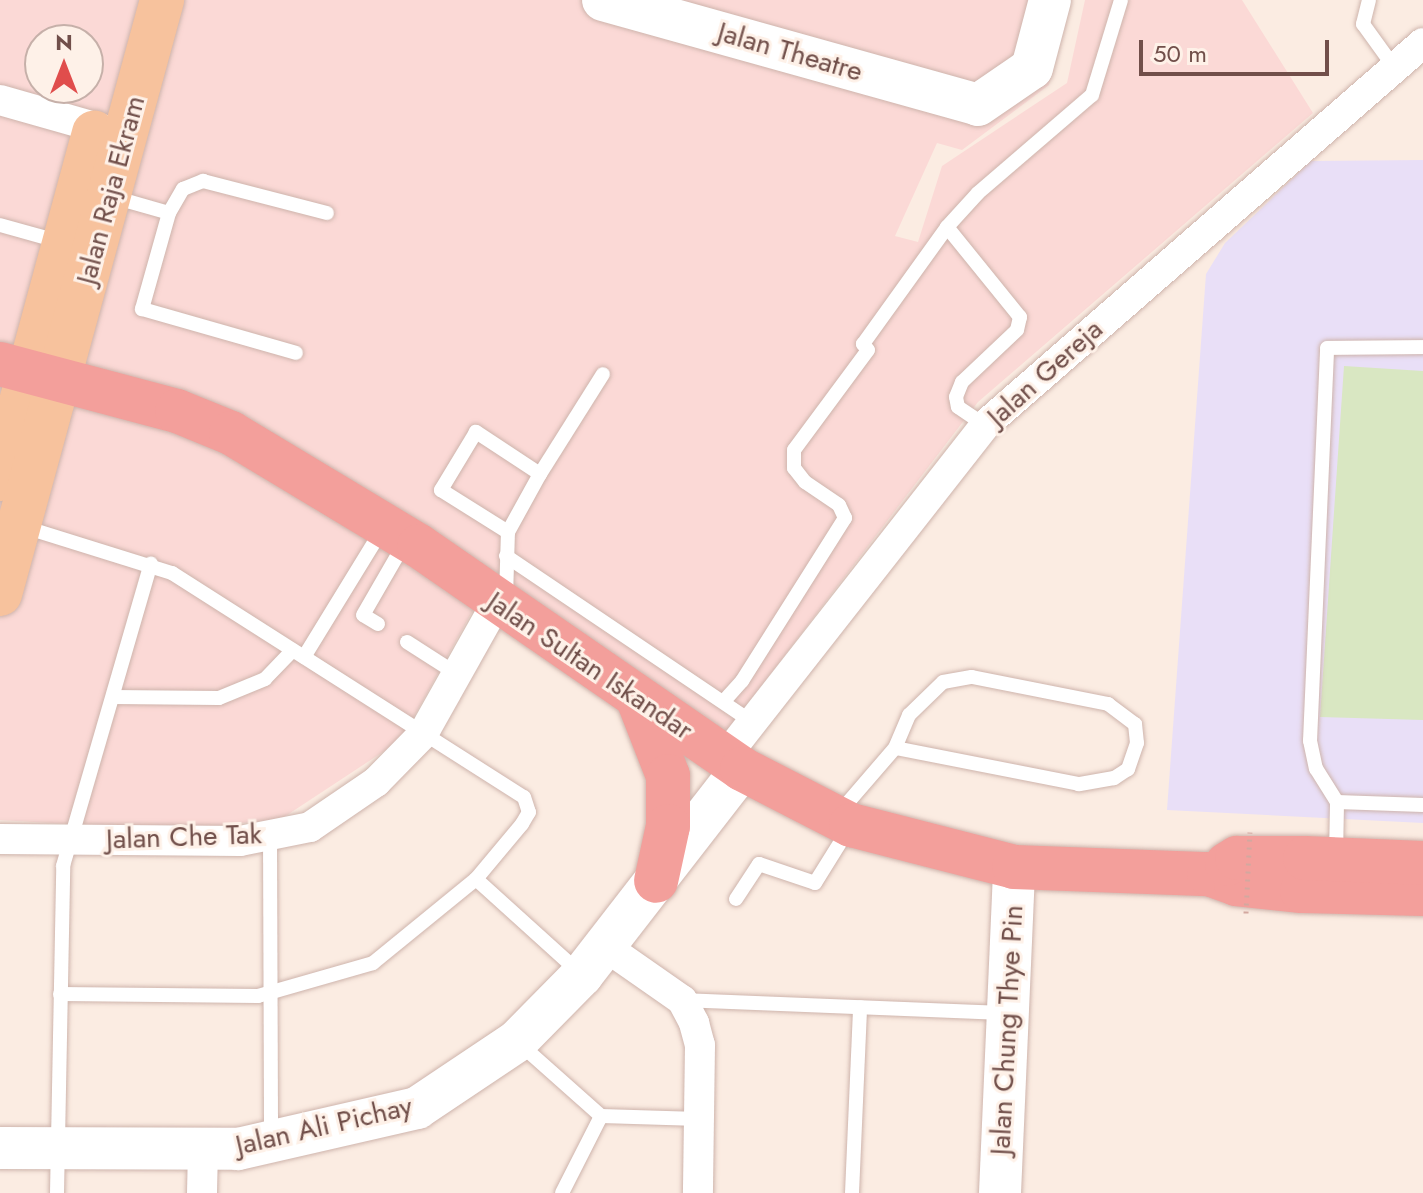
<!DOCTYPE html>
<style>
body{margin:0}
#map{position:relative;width:1423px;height:1193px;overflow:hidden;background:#fbece2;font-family:Jost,sans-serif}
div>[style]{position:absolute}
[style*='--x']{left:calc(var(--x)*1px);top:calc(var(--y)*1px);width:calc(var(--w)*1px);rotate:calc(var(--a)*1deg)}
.commercial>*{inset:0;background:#fbd9d6}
.education>*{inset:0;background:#e9dff7}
.green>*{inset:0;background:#d9e7c2}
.roads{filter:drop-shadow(0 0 2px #ceb4ac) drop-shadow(0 0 2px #ceb4ac)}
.lane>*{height:14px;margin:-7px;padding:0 7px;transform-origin:7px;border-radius:7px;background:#fff}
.street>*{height:30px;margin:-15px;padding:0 15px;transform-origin:15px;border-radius:15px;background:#fff}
.secondary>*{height:42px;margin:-21px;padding:0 21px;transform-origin:21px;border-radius:21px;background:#fff}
.primary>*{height:44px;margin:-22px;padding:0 22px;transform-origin:22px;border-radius:22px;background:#f7c29d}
.highway>*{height:44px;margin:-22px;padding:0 22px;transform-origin:22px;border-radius:22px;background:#f39f9b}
.path-bridge>*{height:5px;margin-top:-2.5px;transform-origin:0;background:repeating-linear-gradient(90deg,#d3a89f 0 2px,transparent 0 8px)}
span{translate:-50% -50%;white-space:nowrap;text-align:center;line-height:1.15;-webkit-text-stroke:6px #fef1e8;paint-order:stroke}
.street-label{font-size:28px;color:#714f4a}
.north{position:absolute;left:24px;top:24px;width:80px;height:80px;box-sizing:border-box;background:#fef1e8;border:2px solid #c6b0a9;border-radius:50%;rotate:0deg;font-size:22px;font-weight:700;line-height:32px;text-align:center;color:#714f4a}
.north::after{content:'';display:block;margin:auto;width:28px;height:36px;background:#e04d4c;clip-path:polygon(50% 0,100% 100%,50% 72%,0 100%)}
.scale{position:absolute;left:1139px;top:40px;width:190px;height:36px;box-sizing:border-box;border:4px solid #714f4a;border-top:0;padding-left:10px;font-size:24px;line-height:28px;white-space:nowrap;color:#714f4a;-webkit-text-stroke:6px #fef1e8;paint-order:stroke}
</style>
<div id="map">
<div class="commercial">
<i style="clip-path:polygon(evenodd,0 0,1068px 0,1049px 85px,962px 150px,937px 143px,895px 236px,918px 242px,942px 166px,1067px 83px,1085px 0,1242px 0,1313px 113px,978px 402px,723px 736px,483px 592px,401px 740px,281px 819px,172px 830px,0 820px,0 0,40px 40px,88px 40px,88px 88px,40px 88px,40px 40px)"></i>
</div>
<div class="education">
<i style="clip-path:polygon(1423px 160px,1423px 823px,1167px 810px,1206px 274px,1225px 243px,1311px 161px)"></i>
</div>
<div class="green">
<i style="clip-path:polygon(1344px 366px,1423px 371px,1423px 720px,1320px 717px)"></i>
</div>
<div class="roads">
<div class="lane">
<i style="--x:1369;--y:0;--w:25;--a:104"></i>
<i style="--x:1363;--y:24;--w:53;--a:54.2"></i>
<i style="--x:113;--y:197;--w:58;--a:15.9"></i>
<i style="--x:169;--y:213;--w:100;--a:105.7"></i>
<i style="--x:142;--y:309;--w:160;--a:15.9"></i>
<i style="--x:169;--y:213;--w:28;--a:-60"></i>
<i style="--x:183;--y:189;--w:22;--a:-22"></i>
<i style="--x:203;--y:181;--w:128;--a:14.5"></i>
<i style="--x:0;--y:225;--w:63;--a:15.6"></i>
<i style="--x:947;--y:227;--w:116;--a:51"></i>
<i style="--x:1020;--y:317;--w:13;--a:103"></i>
<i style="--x:1017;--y:330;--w:76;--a:136.6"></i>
<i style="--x:962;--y:382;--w:16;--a:112"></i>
<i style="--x:956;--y:397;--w:10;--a:79"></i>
<i style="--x:958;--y:407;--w:32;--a:34"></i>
<i style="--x:540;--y:474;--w:118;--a:-57.8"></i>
<i style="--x:21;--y:526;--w:158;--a:17.3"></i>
<i style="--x:172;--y:573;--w:417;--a:32.5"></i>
<i style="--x:524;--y:797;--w:16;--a:72"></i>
<i style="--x:529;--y:812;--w:14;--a:120"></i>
<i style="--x:522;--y:824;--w:72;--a:129.9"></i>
<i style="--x:476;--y:879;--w:139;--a:42.1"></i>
<i style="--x:506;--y:556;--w:299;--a:34"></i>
<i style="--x:506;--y:598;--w:66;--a:-88.3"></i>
<i style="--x:508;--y:532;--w:66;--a:-61.1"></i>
<i style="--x:540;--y:474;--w:77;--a:-146.7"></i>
<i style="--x:476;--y:432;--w:68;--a:121.1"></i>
<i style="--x:441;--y:490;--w:79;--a:32.1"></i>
<i style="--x:378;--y:624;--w:17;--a:-149"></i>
<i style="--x:363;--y:615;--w:82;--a:-60"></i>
<i style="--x:407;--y:642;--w:59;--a:32.6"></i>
<i style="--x:304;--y:657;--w:151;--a:-58.5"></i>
<i style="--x:113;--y:697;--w:106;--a:0.5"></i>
<i style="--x:219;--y:698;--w:50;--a:-22.4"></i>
<i style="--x:265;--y:679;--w:40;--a:-46"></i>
<i style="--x:724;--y:701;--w:27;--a:-48"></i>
<i style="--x:742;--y:681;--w:193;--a:-57.7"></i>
<i style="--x:845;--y:518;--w:14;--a:-115"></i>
<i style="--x:839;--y:505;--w:41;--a:-145.9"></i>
<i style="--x:805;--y:482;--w:18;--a:-128"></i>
<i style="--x:794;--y:468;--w:18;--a:-90"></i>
<i style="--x:794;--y:450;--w:124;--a:-53.5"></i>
<i style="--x:868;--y:350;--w:8;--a:-130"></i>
<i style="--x:863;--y:344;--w:144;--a:-54.3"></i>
<i style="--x:947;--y:227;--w:46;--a:-47.6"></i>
<i style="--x:978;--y:193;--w:150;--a:-40.7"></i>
<i style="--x:1092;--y:95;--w:99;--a:-73"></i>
<i style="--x:1337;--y:802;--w:39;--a:-122"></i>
<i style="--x:1316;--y:769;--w:29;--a:-102"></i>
<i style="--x:1310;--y:741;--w:393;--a:-87.5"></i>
<i style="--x:1327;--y:348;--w:96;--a:-0.6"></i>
<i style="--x:838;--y:814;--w:87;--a:-49.2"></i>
<i style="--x:895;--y:748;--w:36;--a:-67"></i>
<i style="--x:909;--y:715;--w:47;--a:-44.1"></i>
<i style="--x:943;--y:682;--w:29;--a:-10"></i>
<i style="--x:972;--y:677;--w:139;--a:11.2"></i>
<i style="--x:1108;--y:704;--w:34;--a:37"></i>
<i style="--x:1135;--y:724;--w:19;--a:84"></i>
<i style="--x:1137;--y:743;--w:28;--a:109"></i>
<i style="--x:1128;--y:769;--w:17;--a:147"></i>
<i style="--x:1114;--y:778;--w:36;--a:170"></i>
<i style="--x:1079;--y:784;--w:187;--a:-168.9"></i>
<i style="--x:270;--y:835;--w:304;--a:89.8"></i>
<i style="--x:1336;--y:856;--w:54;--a:-88.9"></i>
<i style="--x:1337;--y:802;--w:86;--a:2"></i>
<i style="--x:736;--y:899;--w:42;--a:-56.7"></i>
<i style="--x:759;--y:864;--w:59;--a:18.7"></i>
<i style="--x:815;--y:883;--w:62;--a:-58.1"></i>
<i style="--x:60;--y:994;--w:198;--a:0.6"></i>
<i style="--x:258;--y:996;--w:120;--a:-16"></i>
<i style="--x:373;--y:963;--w:133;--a:-39.2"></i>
<i style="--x:682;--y:1000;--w:321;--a:2.3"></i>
<i style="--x:520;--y:1044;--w:108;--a:41.6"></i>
<i style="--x:601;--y:1116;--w:98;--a:1.8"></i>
<i style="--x:57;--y:1193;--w:327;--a:-88.9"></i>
<i style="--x:63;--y:866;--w:315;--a:-73.8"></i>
<i style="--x:562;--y:1193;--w:86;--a:-63.1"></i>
<i style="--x:852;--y:1193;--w:186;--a:-87.5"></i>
</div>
<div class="street">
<i style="--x:0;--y:100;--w:121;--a:15.9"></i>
<i style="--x:725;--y:757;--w:422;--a:-51.9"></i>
<i style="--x:985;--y:425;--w:581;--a:-41.09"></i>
<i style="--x:0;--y:839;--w:240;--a:0.5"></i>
<i style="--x:240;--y:841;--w:71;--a:-11.3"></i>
<i style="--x:310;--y:827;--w:80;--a:-34.3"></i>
<i style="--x:376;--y:782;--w:67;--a:-45.6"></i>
<i style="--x:423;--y:734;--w:149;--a:-60.7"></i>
<i style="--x:606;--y:947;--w:93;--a:34.9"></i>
<i style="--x:682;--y:1000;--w:26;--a:62"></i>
<i style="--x:694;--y:1023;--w:23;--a:75"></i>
<i style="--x:700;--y:1045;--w:148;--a:90.8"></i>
<i style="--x:202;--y:1193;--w:43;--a:-88.7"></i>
</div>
<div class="secondary">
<i style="--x:603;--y:0;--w:389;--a:15.6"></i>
<i style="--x:978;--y:105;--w:65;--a:-34.4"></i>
<i style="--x:1032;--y:68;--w:70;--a:-75.2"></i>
<i style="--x:0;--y:1148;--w:238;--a:0.2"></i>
<i style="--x:238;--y:1149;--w:184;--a:-12.9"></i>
<i style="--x:417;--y:1108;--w:120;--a:-33.8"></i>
<i style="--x:517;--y:1041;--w:93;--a:-45.4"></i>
<i style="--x:582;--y:975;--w:261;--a:-52.2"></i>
<i style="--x:1000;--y:1193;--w:326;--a:-87.5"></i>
</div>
<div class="primary">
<i style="--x:0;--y:479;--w:359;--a:-74.8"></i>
<i style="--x:0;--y:594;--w:616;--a:-74.74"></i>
</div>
<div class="highway">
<i style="--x:0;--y:364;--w:183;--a:14.9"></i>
<i style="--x:177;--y:411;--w:58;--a:22.2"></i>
<i style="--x:231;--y:433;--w:219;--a:31"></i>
<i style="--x:419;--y:546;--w:393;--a:34.6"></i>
<i style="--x:742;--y:769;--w:123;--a:27.2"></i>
<i style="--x:851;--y:825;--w:168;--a:14.4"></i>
<i style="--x:1014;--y:867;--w:195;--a:2.1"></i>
<i style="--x:1209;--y:874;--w:29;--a:20"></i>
<i style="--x:1236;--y:884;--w:66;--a:6.1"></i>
<i style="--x:1302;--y:891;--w:121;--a:1.4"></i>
<i style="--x:638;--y:699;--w:83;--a:68.7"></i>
<i style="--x:668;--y:776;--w:50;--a:90"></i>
<i style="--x:668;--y:826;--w:56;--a:102.3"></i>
<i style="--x:1227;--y:864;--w:12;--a:-31"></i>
<i style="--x:1237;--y:858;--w:68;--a:0"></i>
<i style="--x:1305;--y:858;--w:118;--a:2.4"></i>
</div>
</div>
<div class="path-bridge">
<i style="--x:1246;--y:913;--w:81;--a:-87.2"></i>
</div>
<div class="street-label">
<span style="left:790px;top:52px;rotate:16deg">Jalan Theatre</span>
<span style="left:111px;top:190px;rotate:-75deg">Jalan Raja Ekram</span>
<span style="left:1045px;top:373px;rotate:-42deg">Jalan Gereja</span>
<span style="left:590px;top:666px;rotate:34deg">Jalan Sultan Iskandar</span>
<span style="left:184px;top:837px;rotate:-2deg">Jalan Che Tak</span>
<span style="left:1007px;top:1030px;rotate:-87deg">Jalan Chung Thye Pin</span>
<span style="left:324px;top:1126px;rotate:-13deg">Jalan Ali Pichay</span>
</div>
<div class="north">N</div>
<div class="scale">50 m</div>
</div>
